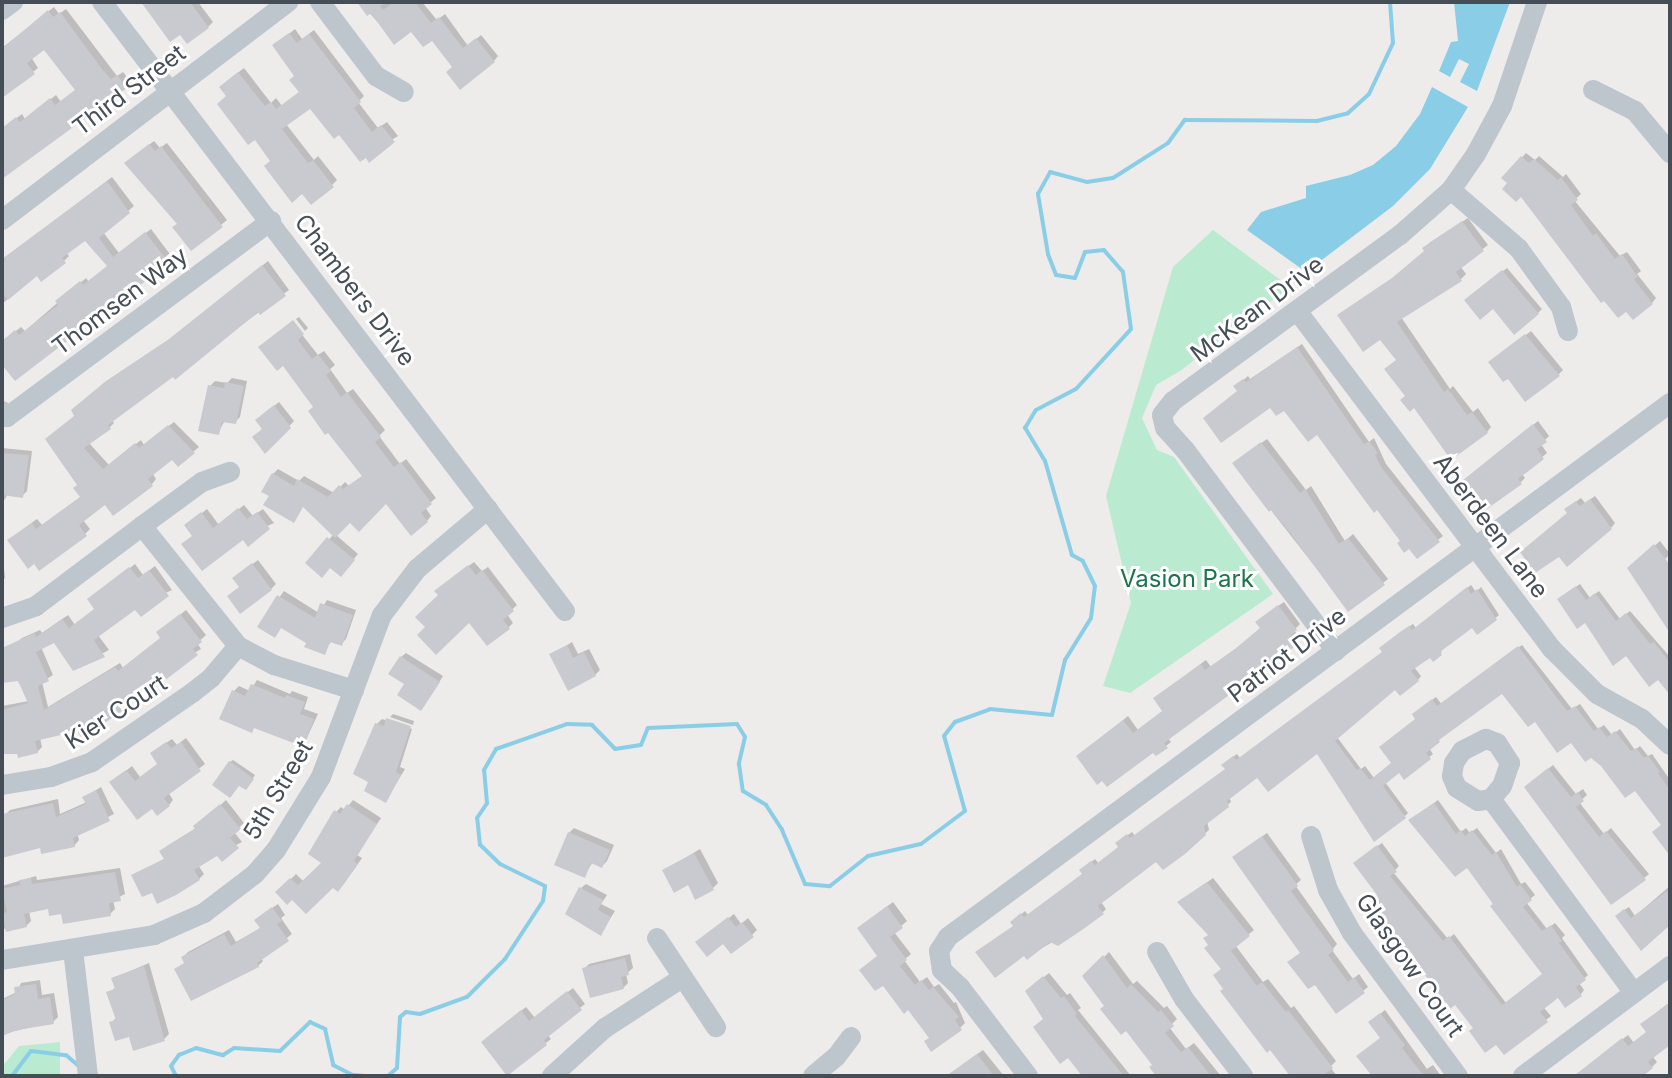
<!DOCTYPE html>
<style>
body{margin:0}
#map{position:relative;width:1672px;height:1078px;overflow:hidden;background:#eeebeb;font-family:Inter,sans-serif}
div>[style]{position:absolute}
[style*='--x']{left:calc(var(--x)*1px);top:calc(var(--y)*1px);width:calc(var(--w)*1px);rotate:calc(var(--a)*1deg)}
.green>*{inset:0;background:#baebd0}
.water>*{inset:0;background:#89cee6}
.shadow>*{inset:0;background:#0003}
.stream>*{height:4px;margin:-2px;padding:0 2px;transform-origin:2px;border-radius:2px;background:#89cee6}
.building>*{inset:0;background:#c8cad0}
.minor>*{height:20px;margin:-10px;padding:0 10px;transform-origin:10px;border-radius:10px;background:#bdc5cd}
span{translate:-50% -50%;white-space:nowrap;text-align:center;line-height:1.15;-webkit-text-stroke:6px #fff;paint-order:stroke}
.street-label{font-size:24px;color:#454e57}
.park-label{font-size:24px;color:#1a744c}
.frame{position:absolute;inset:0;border:4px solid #454e57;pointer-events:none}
</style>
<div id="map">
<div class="green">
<i style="clip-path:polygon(1213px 230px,1290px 287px,1180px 371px,1156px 385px,1142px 418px,1157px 450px,1174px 457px,1273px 594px,1130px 693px,1103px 686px,1131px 603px,1106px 496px,1173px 267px)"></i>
<i style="clip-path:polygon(60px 1042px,60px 1076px,2px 1076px,2px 1067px,19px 1046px)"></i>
</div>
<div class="water">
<i style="clip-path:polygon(1454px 2px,1510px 2px,1477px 91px,1460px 82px,1469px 64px,1459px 59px,1450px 77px,1439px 71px,1451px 42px,1458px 41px)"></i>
<i style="clip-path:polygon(1432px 87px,1468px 107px,1430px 169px,1393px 206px,1306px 272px,1247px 230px,1261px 212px,1306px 198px,1306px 186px,1350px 175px,1373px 165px,1396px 146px,1420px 114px)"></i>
</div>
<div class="shadow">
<i style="clip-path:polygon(143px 2px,198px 2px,213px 22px,208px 27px,180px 32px)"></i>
<i style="clip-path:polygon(360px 2px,422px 2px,437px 20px,445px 14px,468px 46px,481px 35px,498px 56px,494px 61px,454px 67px,432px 38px,412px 29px,395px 42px)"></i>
<i style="clip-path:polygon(54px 7px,59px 14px,66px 9px,117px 76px,123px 72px,131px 82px,2px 177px,2px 129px,22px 114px,25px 119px,56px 95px,61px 102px,78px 89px,45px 47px,31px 57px,38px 68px,2px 96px,2px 48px)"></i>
<i style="clip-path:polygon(295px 29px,302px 39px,314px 30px,364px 96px,358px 102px,378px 128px,387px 122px,398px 136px,366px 156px,310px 106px,286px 124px,314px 160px,318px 156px,337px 180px,332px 185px,272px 161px,228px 96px,226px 82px,244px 68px,271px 103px,276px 98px,282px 106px,301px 92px,280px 41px)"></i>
<i style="clip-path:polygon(154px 141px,160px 148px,167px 143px,227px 220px,192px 249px,179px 223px,132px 158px)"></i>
<i style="clip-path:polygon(1526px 153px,1535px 160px,1539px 156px,1563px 177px,1566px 174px,1581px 194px,1574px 200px,1620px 256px,1627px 252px,1641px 271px,1637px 274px,1656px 298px,1652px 303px,1504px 178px)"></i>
<i style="clip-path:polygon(112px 177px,134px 206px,103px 232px,119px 253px,151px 229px,172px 257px,2px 362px,2px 342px,21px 327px,25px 331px,86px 278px,89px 282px,110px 266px,85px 238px,66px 252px,69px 256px,64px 261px,38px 274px,2px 304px,2px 261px)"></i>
<i style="clip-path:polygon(1468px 218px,1488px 245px,1460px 266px,1466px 274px,1461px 279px,1401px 317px,1450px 389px,1453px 386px,1473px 412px,1478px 408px,1491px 427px,1487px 432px,1407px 396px,1398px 360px,1380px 337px,1400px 273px,1426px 250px,1429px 243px)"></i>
<i style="clip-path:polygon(268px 261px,289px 290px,112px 420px,114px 423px,109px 428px,89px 443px,109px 465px,141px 440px,144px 445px,174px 422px,199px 447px,178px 464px,172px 457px,152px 473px,156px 479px,152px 484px,114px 513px,105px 502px,83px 520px,90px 529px,85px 534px,15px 535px,37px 519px,42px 525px,82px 496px,79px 485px,47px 439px)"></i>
<i style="clip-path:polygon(1507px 268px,1542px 309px,1538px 313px,1493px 306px,1471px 296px)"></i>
<i style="clip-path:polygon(299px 317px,308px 328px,305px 331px,296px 319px)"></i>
<i style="clip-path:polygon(292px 322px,318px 355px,324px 351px,335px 365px,330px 369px,347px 393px,353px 389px,385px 430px,379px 436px,400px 464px,406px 459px,436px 498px,425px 507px,431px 516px,427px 521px,386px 501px,350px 520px,336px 535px,358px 554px,341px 574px,331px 565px,308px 563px,334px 534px,304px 505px,271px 495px,273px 474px,278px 469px,299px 481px,304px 476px,334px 493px,345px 482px,349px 486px,364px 475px,315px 406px)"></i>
<i style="clip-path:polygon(1531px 331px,1563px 370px,1558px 375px,1496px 358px)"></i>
<i style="clip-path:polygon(1302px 344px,1369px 442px,1374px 438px,1386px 464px,1443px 536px,1417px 556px,1317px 432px,1285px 408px,1239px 391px,1240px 383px,1248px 376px,1250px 379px)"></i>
<i style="clip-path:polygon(232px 378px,247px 381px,240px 417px,235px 422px,225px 420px,218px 433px,210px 386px,215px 381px,227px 383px)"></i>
<i style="clip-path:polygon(279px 402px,294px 421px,265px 451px,263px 415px)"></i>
<i style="clip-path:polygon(1538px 421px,1549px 436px,1541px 444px,1547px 453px,1522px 474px,1525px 478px,1521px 482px,1484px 508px,1469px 476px)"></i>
<i style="clip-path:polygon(1267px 439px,1306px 490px,1311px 486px,1345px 541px,1353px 534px,1388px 579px,1349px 610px,1234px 463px)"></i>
<i style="clip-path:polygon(2px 448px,32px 451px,27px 491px,22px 496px,8px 494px,3px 502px)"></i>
<i style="clip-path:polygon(1595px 496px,1615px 523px,1611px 528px,1570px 513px,1571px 505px,1581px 498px,1585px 503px)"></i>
<i style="clip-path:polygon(244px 505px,253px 516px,263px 509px,274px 523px,243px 537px,194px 535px,192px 521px,207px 509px,219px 525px)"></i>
<i style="clip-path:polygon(1660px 541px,1670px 554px,1664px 560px,1670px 567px,1670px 620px,1630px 568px)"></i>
<i style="clip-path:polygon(2px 550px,5px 578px,2px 581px)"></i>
<i style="clip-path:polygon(258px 560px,276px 584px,271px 589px,241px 586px,240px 573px)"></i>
<i style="clip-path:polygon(474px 562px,482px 571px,488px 567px,517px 605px,507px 614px,513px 623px,508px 628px,470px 620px,428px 627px,442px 586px)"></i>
<i style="clip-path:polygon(135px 564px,143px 575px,155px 566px,172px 590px,136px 607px,98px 635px,109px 650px,74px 668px,55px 641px,41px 647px,53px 675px,42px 682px,48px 707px,120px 663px,123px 668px,162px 637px,164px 628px,186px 610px,206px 635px,197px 643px,201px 649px,129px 693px,133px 699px,128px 704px,77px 728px,40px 738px,42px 747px,37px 752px,2px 752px,2px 706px,29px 701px,19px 679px,2px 682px,2px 654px,22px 638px,40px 630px,42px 633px,68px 615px,75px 625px,96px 608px,95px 595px)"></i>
<i style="clip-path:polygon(1580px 584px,1590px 598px,1599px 591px,1620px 619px,1630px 611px,1670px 657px,1670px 692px,1659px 677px,1586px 620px,1563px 596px)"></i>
<i style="clip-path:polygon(1471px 585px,1476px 592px,1481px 587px,1499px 615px,1478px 632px,1473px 626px,1442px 647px,1441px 653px,1430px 655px,1414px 667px,1421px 676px,1418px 680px,1396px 687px,1337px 737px,1361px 769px,1365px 766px,1374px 778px,1394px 763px,1417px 719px,1418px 711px,1436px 697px,1442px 705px,1522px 645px,1572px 709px,1580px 704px,1598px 729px,1604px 725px,1612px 735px,1620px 729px,1635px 750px,1640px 746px,1648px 756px,1652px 754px,1670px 780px,1670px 853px,1663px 825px,1636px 788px,1571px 740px,1535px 719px,1503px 691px,1441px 735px,1429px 748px,1433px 754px,1405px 777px,1400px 771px,1385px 782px,1408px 813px,1405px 816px,1318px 751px,1258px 775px,1229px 797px,1231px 802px,1207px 821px,1209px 830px,1183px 852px,1157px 859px,1101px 902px,1106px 909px,1103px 912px,1027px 957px,1016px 919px,1025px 911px,1028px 915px,1084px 873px,1085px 867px,1095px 859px,1099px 864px,1121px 847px,1121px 840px,1132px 832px,1135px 836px,1227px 769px,1227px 761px,1237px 754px,1240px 758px,1384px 651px,1405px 629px,1413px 624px,1416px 628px)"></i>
<i style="clip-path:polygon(284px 591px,319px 613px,327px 600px,356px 610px,346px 639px,341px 644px,332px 640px,324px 652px,282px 626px,259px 626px)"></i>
<i style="clip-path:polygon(1284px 602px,1300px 624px,1294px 630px,1300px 639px,1168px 738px,1171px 742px,1166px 746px,1084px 752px,1128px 716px,1138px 730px,1164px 711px,1160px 694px,1206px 660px,1211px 667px,1242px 644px,1262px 628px,1262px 617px)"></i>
<i style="clip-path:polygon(572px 642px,578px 654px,589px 649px,600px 670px,595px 675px,552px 655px)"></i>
<i style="clip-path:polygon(406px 653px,443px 676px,426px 703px,407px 683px,401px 657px)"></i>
<i style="clip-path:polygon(257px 680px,290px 694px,292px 691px,308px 697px,304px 709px,318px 714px,304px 744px,255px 727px,234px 691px,239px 686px,250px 691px)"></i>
<i style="clip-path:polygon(393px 714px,414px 721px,413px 725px,390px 717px)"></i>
<i style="clip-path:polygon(382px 719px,412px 729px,400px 767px,405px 769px,386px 800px,377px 724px)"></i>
<i style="clip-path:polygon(186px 738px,205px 764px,168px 792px,173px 800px,169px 805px,117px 778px,132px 766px,140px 777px,159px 763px,157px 749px,172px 739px,177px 745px)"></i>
<i style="clip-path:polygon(233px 760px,255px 775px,248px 785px,239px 783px,230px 762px)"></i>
<i style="clip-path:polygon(1553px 765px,1576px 794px,1583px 789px,1587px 795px,1579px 802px,1604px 834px,1611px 828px,1649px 874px,1644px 878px,1531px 783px)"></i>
<i style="clip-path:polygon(101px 787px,114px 814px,77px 833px,79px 840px,74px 846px,41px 846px,2px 856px,2px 818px,10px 810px,58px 799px,60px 814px,87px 802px,85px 797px)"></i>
<i style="clip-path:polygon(226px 800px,244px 823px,234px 832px,242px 842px,198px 865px,204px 874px,199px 879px,153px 890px,134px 875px,166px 858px,162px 851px,167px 846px,196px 828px)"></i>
<i style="clip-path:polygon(353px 800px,381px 818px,357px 855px,362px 858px,343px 885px,292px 897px,278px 892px,296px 874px,304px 882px,324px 863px,336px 812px,341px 807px,345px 810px)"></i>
<i style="clip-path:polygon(1438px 800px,1461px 832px,1466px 828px,1470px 833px,1477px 828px,1496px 853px,1501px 849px,1521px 884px,1525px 882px,1535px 895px,1526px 902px,1547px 929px,1555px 923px,1565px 935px,1562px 938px,1588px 975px,1579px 983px,1584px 990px,1581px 994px,1558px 995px,1543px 1007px,1551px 1016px,1504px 1052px,1476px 1027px,1379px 895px,1360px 859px,1382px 843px,1399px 866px,1393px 872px,1448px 939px,1454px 934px,1506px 1003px,1544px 974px,1468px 865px,1415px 817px)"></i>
<i style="clip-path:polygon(574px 828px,614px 845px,607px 861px,602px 866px,593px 862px,584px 875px,569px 833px)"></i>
<i style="clip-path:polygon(1267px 833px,1301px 880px,1295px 885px,1337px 944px,1332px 950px,1353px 979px,1359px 974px,1368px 987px,1337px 1011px,1239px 853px)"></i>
<i style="clip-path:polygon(700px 849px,718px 883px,713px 888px,689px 883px,665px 870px)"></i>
<i style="clip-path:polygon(120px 868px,125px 894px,113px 900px,115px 909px,110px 914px,62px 912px,49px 907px,29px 911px,31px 921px,26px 926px,2px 929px,2px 886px,36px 876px,37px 880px)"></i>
<i style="clip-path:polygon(1213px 878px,1254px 930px,1235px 945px,1263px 982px,1268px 979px,1291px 1008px,1294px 1006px,1336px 1061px,1330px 1067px,1337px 1076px,1292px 1076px,1225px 989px,1223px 969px,1210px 944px,1210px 934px,1185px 898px)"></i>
<i style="clip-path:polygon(586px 884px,607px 895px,601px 904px,615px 911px,601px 933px,581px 888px)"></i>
<i style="clip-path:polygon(1670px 886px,1670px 924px,1651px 937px,1621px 912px,1629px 907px,1635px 916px)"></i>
<i style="clip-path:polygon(893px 902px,907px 921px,894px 932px,911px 954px,904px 960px,920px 982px,927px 977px,934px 987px,939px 984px,954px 1003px,956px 1002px,965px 1023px,960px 1028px,931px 1037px,879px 956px,864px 924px)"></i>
<i style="clip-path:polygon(278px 904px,285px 915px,281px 918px,292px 934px,261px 958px,263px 961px,258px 966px,176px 969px,186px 962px,183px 957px,188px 952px,229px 930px,236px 942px,262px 927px,262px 915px)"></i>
<i style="clip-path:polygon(734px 914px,741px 924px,748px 918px,757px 930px,752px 935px,724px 942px,703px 938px)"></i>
<i style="clip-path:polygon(1109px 952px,1133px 984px,1137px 981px,1164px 1008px,1167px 1006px,1177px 1019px,1169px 1027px,1186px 1049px,1194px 1043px,1221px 1076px,1158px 1076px,1155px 1064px,1085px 976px)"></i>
<i style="clip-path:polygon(630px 954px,633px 968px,626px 974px,628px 983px,623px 988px,584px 969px,589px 964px)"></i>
<i style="clip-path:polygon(149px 963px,169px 1034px,164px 1039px,130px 1034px,111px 1023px,117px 1017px,109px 993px,116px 987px,114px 978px)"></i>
<i style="clip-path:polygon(1049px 973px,1067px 995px,1070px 993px,1081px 1008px,1078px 1010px,1131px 1076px,1085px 1076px,1045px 1019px,1032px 987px)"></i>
<i style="clip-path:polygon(40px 980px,42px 995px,54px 993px,58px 1017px,53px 1022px,2px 1034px,2px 999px,17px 992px,21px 983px)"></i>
<i style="clip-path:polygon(573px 988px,585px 1004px,547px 1034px,551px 1039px,546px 1043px,508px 1074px,488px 1037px,526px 1007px,535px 1018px)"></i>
<i style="clip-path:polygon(1670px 1002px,1670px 1041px,1652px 1056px,1657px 1062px,1652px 1067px,1640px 1076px,1574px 1076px,1628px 1035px,1634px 1043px,1648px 1032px,1648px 1019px)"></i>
<i style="clip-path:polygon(1385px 1010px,1427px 1069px,1433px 1065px,1441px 1076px,1375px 1076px,1382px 1037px,1375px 1018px)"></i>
<i style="clip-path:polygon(983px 1050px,1004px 1076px,957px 1076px,959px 1067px)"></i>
</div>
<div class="stream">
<i style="--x:12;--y:1076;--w:31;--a:-53"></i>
<i style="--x:31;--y:1051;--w:35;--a:7"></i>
<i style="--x:66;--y:1055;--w:18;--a:41"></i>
<i style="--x:176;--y:1076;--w:11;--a:-117"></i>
<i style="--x:171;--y:1066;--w:14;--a:-54"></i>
<i style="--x:179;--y:1055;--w:18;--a:-22"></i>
<i style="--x:196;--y:1048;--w:28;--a:15"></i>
<i style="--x:223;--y:1055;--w:13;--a:-32"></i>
<i style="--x:234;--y:1048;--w:46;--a:3.7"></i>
<i style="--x:280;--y:1051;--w:42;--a:-44"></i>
<i style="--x:310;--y:1022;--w:17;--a:25"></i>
<i style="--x:325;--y:1029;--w:37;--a:77"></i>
<i style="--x:333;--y:1065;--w:22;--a:27"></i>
<i style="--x:353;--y:1075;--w:12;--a:5"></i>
<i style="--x:388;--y:1076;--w:12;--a:-42"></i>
<i style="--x:397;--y:1068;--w:51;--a:-86.6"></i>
<i style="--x:400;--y:1017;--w:8;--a:-40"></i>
<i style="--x:406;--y:1012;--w:14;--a:8"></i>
<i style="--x:420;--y:1014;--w:50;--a:-19.9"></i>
<i style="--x:467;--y:997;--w:54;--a:-45"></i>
<i style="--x:505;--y:959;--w:69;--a:-56.8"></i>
<i style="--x:543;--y:901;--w:15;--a:-82"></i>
<i style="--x:545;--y:886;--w:50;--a:-153.9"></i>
<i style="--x:500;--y:864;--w:28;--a:-136"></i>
<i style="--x:480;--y:845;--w:27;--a:-96"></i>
<i style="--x:477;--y:818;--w:18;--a:-56"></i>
<i style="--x:487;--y:803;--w:33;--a:-95"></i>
<i style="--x:484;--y:770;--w:24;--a:-60"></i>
<i style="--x:496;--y:749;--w:75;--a:-19.4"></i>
<i style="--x:567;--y:724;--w:25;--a:2"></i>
<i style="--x:592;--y:725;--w:33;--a:46"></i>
<i style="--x:615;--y:749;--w:26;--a:-9"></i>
<i style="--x:641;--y:745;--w:18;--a:-68"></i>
<i style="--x:648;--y:728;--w:89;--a:-2.6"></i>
<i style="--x:737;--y:724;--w:15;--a:58"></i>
<i style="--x:745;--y:737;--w:28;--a:103"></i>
<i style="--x:739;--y:764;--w:27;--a:82"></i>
<i style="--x:743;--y:791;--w:27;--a:31"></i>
<i style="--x:766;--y:805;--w:30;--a:57"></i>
<i style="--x:782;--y:830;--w:59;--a:66.9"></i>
<i style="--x:805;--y:884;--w:25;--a:5"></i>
<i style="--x:830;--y:886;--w:48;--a:-38.3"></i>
<i style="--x:868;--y:856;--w:54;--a:-12.8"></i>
<i style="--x:921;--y:844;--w:55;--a:-36.9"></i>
<i style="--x:965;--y:811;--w:78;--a:-105.6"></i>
<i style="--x:944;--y:736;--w:18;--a:-52"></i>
<i style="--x:955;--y:722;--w:37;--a:-20"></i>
<i style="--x:990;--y:709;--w:62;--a:5.5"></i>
<i style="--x:1052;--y:715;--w:57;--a:-76.7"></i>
<i style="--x:1065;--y:660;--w:49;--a:-58.2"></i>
<i style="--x:1091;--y:618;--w:32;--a:-83"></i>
<i style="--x:1095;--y:586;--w:28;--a:-116"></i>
<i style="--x:1083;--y:561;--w:13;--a:-151"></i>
<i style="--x:1072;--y:555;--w:98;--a:-106"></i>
<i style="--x:1045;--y:461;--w:39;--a:-121"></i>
<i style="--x:1025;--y:428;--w:21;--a:-59"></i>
<i style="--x:1036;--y:410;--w:45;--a:-27.7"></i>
<i style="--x:1076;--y:389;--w:81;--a:-47.5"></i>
<i style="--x:1131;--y:329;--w:58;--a:-98"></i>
<i style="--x:1123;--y:272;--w:29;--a:-131"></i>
<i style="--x:1104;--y:250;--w:19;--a:174"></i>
<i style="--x:1085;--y:252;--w:28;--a:111"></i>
<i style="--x:1075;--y:278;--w:19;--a:-171"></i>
<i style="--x:1056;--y:275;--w:22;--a:-111"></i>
<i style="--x:1048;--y:254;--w:61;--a:-99.5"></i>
<i style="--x:1038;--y:194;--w:25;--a:-61"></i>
<i style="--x:1050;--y:172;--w:38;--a:15"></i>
<i style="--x:1087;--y:182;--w:26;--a:-9"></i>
<i style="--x:1113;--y:178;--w:65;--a:-32.5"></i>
<i style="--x:1168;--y:143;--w:29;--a:-54"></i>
<i style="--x:1185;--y:120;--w:132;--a:0.4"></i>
<i style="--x:1317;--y:121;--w:32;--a:-14"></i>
<i style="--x:1348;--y:113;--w:28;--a:-42"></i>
<i style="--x:1369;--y:94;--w:56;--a:-64.8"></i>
<i style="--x:1393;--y:43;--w:41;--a:-94.2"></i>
</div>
<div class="building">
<i style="clip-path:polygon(141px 2px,190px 2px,209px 28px,187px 44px,180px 35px,170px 42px)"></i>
<i style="clip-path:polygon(357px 2px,386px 2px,380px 6px,383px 10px,394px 2px,415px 2px,431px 23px,439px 17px,463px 48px,476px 38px,495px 62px,460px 90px,446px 72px,452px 67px,432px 41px,423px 47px,411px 32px,394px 45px,371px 13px,367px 16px)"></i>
<i style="clip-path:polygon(48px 10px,53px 17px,60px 12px,102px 69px,111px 79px,117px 75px,127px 88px,2px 179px,2px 128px,16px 117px,20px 122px,50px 98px,55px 105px,75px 90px,44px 50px,27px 63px,35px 74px,2px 98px,2px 49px)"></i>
<i style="clip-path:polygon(289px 33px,297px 43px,309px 34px,361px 102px,354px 108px,372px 132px,381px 125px,395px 142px,369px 163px,366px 158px,360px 162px,339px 135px,334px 139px,310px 109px,282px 129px,308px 163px,313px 160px,334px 187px,311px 205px,302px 194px,292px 203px,264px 166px,270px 161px,255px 140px,248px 145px,217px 104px,226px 96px,219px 87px,238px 72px,265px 106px,271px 102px,276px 109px,299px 92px,289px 80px,294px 76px,272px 45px)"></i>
<i style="clip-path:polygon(149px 144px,155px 151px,161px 146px,223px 227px,191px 251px,172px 227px,177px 224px,124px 163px)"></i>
<i style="clip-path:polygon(1521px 156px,1529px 163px,1534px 159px,1558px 180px,1561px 177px,1578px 200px,1571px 205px,1593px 236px,1596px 233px,1615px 259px,1622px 254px,1638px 277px,1634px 279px,1653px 304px,1633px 320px,1626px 312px,1618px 318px,1604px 301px,1601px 303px,1521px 197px,1516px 202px,1502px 189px,1507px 183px,1501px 178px)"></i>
<i style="clip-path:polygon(107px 181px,130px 213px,99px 238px,113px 257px,145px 232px,169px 263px,15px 381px,2px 365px,2px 341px,15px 330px,19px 335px,58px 305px,55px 301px,80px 281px,83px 285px,107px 266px,85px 241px,62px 258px,66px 263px,41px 282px,37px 276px,8px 300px,2px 292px,2px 259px)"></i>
<i style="clip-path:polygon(1462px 221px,1484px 251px,1456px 272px,1462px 281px,1397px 322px,1444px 392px,1448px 389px,1467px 415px,1472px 412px,1488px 433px,1451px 460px,1414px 408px,1410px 412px,1400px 400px,1405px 396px,1384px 369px,1396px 360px,1380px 340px,1363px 352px,1337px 315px,1392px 278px,1424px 251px,1422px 248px)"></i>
<i style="clip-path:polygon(262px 265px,286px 296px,260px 315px,258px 312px,175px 380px,173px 377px,108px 425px,111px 429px,84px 448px,103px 469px,135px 443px,139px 448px,168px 425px,195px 453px,178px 467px,172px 460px,148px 479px,153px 486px,113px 516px,105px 505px,79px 525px,87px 536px,39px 571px,34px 564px,28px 569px,7px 540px,32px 523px,36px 529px,80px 497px,73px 488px,77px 485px,45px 439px,74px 416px,71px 410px,106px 381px,169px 339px)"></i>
<i style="clip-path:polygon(1502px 270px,1539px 314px,1514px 335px,1493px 309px,1480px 320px,1464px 300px)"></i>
<i style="clip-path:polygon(293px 320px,304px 334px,298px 340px,312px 359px,318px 354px,331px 371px,326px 375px,341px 397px,347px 392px,381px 437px,375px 442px,394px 467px,401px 462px,432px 504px,421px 513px,428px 522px,411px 536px,386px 504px,359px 532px,350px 523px,335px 538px,303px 507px,294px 523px,263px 505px,269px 496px,261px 492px,272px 473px,294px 486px,297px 479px,328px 497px,339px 485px,343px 489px,362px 476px,328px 433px,325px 435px,308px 411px,313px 407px,283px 366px,277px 371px,258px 347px)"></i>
<i style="clip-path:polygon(1525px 334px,1560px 376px,1525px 402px,1508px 379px,1503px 382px,1488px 362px)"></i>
<i style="clip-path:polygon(1297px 347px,1364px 444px,1369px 441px,1378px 453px,1375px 455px,1382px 468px,1440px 542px,1417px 559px,1409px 549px,1404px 553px,1397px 543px,1400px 541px,1377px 510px,1374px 513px,1317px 435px,1308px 442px,1284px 411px,1276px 416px,1270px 408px,1221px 443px,1203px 418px,1237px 391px,1233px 386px,1243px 379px,1246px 382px)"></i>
<i style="clip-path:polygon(225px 382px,244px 386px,236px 424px,222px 422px,219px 435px,198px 431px,208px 385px,224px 388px)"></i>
<i style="clip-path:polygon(274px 405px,291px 428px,265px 454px,252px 437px,262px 429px,255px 420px)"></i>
<i style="clip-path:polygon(1533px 424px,1547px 442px,1537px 449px,1544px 459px,1518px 479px,1522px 484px,1484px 511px,1462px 481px)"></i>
<i style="clip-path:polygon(1261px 442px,1300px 493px,1305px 489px,1339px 544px,1348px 538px,1385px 585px,1348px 612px,1291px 534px,1271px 510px,1269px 512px,1232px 463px)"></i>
<i style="clip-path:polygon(2px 453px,29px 455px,23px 498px,2px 495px)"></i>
<i style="clip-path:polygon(1590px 499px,1612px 529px,1567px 567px,1559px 557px,1535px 573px,1520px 552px,1567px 513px,1564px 509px,1576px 501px,1580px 506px)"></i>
<i style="clip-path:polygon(238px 508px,247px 519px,257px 512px,270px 529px,248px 547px,243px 540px,202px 571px,181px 544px,192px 536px,184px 525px,201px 512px,213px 528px)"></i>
<i style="clip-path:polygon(327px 537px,355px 560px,341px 577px,330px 568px,322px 578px,305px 563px)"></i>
<i style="clip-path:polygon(1654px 544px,1670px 565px,1670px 633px,1627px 568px)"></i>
<i style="clip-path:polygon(252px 563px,272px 590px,240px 614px,227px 596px,239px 587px,232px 578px)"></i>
<i style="clip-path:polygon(468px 565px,476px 575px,482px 570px,514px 611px,503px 620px,510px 629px,487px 646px,469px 623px,436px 655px,417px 635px,425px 627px,415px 617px,438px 595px,434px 591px)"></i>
<i style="clip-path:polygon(129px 567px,138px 578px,149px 570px,169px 596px,141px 617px,135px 610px,94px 640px,105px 657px,73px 671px,54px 643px,36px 652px,49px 681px,38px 686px,44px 710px,115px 667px,118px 671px,160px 638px,156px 632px,180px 614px,202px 642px,193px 649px,198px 655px,155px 688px,149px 681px,125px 699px,130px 706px,82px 738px,77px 731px,67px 737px,65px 734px,35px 741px,38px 753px,18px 758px,17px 754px,2px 754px,2px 710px,28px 703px,18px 681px,2px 683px,2px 648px,35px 633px,36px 637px,62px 619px,69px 628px,94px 609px,87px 599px)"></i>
<i style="clip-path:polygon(1576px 586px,1586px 600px,1595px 593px,1616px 621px,1626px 613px,1650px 644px,1654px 642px,1670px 663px,1670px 695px,1658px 680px,1649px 687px,1626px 656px,1613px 666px,1585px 623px,1577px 629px,1557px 599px)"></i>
<i style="clip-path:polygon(1467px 587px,1471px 594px,1477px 589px,1497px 620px,1477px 635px,1472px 628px,1440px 652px,1442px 655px,1433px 662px,1430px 658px,1411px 671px,1419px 681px,1400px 696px,1395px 690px,1335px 741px,1357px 770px,1360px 768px,1370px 780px,1391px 763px,1379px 747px,1415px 719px,1412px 714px,1432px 699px,1437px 706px,1518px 646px,1567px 711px,1575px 706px,1594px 731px,1599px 727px,1607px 737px,1615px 731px,1631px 751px,1636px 748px,1644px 758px,1648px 755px,1660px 772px,1658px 773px,1670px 790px,1670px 856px,1652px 832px,1661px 825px,1635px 791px,1625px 798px,1601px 766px,1591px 758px,1585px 762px,1571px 743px,1557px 753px,1535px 722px,1528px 727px,1502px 694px,1439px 740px,1440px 742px,1426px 753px,1431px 759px,1404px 780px,1399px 773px,1383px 786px,1406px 818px,1374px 842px,1317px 754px,1268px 792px,1257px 778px,1227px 801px,1229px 807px,1204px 826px,1206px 835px,1185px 854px,1163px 870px,1156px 862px,1098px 906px,1104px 914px,1082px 930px,1058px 946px,1050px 942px,1027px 960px,1024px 956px,995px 978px,975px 952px,1013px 926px,1010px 922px,1021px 913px,1024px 917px,1051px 897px,1082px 874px,1079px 870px,1091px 861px,1095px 865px,1118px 847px,1115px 843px,1127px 834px,1130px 838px,1225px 769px,1221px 765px,1233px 756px,1236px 760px,1382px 652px,1379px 648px,1400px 632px,1409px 626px,1412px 630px)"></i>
<i style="clip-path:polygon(277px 595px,315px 618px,320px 603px,353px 615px,342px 646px,330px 642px,325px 655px,304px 647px,306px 643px,281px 628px,275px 638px,257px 627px)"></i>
<i style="clip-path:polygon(1278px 605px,1297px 630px,1290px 636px,1297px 645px,1164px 743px,1168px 748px,1156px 756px,1153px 753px,1107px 787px,1102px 781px,1097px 785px,1076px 756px,1123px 720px,1133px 733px,1162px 711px,1153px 698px,1201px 664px,1205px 670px,1235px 649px,1260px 628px,1255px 622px)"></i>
<i style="clip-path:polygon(567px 645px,573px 658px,584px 652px,596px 676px,568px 691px,549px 654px)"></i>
<i style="clip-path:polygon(400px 656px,440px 682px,421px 711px,397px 695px,404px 684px,388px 674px)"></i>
<i style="clip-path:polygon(251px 684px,285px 698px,286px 695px,305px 702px,300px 714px,314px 719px,304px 747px,254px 728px,252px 733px,219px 719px,232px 690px,245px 696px)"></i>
<i style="clip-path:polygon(386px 718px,411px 726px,396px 772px,401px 775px,386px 803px,364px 791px,368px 782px,353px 774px,375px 723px,384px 726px)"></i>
<i style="clip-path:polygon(166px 742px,171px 748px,181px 742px,201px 771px,164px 798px,170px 806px,157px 816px,152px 809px,137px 820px,109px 782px,126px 770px,135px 781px,157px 764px,150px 753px)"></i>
<i style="clip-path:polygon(229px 761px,254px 779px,246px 790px,239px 786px,230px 798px,212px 785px)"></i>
<i style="clip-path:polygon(1548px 768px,1571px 797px,1578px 792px,1584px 801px,1576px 807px,1599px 837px,1606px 831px,1646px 880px,1611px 905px,1524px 787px)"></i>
<i style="clip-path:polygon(96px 790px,110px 821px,73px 838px,75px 847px,41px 854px,40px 848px,2px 858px,2px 814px,53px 803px,56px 817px,86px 804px,82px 797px)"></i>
<i style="clip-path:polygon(1434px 803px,1456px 834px,1461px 830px,1465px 836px,1472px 830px,1492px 855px,1496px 852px,1517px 887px,1520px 884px,1532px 900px,1523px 907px,1542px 931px,1551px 925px,1562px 941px,1559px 943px,1586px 980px,1576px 987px,1582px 996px,1565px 1008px,1558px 998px,1540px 1012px,1548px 1022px,1504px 1055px,1496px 1045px,1485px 1053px,1469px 1031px,1473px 1028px,1455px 1005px,1450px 1009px,1370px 900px,1377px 895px,1353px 863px,1377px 845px,1397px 872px,1390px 876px,1443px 941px,1449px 936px,1502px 1005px,1542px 974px,1490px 906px,1493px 904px,1467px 868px,1455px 877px,1408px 820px)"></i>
<i style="clip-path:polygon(220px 804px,241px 829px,230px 838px,239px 848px,222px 862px,217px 856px,194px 870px,200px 880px,176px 895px,157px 904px,152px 893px,142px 897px,131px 875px,164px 859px,159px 851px,195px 829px,193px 826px)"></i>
<i style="clip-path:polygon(347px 804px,377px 824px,354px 861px,358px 864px,338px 892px,333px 888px,306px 914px,292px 900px,287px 905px,275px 892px,290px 878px,298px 885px,321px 863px,308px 854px,334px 810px,340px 814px)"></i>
<i style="clip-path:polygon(568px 832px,610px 850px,602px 868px,591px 863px,585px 878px,554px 865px)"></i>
<i style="clip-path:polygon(1262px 836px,1298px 886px,1291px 891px,1334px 950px,1328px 955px,1348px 982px,1354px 977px,1365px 993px,1336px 1014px,1315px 985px,1308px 989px,1287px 962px,1300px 953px,1232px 857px)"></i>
<i style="clip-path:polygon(694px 853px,714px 890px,695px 900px,688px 885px,674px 893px,662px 870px)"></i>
<i style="clip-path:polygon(115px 872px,121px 901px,109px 903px,111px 916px,63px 924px,61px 914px,49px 916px,48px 909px,24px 914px,27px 927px,6px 932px,2px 914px,7px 912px,2px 889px,20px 885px,19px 880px,31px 878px,32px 884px)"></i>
<i style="clip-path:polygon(1207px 882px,1250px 936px,1231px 951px,1257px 986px,1262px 982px,1286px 1012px,1288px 1010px,1333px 1068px,1322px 1076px,1290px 1076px,1270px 1050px,1267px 1053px,1220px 991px,1223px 989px,1213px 975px,1221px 969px,1204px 948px,1208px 945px,1203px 938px,1208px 935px,1177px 902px)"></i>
<i style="clip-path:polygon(579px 887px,603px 900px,598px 910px,611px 917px,601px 936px,565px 914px)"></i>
<i style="clip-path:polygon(1670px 889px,1670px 925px,1641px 951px,1615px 916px,1624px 909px,1631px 918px)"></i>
<i style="clip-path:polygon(887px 906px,903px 928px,890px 937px,907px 960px,900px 966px,915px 985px,921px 980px,929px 990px,933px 987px,959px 1017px,955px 1020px,962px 1030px,931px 1052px,924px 1041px,929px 1038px,908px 1010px,904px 1014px,883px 986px,875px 991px,859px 970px,877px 956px,857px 928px)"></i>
<i style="clip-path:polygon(272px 907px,282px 921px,277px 924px,289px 941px,257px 963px,259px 967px,191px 1001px,174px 969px,184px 963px,181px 957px,224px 934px,231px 946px,260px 928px,254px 920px)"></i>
<i style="clip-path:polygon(728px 917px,736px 927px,742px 922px,754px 937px,731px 954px,723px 944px,707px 957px,695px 942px)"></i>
<i style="clip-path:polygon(1103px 955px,1127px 988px,1131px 984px,1158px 1012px,1161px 1010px,1174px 1026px,1165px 1033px,1181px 1052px,1188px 1047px,1211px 1076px,1156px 1076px,1149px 1067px,1152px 1065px,1126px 1031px,1121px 1035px,1100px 1009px,1104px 1006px,1082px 976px)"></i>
<i style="clip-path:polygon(625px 958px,629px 975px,621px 977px,624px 989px,590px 998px,582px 968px)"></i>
<i style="clip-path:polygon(144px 966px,165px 1041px,133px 1051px,129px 1037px,115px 1041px,109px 1022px,116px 1020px,106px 992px,115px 989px,111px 978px)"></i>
<i style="clip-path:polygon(1043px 976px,1061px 998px,1064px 996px,1077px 1014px,1075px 1016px,1124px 1076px,1082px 1076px,1068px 1058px,1060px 1064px,1033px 1027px,1043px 1019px,1025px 991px)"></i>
<i style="clip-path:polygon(36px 984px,38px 999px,50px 997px,54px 1024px,17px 1030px,2px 1036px,2px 1000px,15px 994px,14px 987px)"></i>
<i style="clip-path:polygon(567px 991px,582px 1010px,544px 1040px,547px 1045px,507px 1076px,481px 1042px,521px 1010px,529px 1021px)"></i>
<i style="clip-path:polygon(1670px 1003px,1670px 1045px,1648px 1062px,1653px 1068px,1643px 1076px,1574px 1076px,1622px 1038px,1628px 1046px,1646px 1032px,1640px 1024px)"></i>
<i style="clip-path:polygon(1380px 1013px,1405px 1045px,1402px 1048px,1424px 1076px,1372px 1076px,1356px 1056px,1380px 1038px,1368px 1022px)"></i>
<i style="clip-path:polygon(977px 1054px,994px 1076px,946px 1076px)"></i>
</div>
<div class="minor">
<i style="--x:102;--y:2;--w:765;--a:52.76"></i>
<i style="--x:320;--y:2;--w:93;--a:52.9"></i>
<i style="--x:376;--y:76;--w:32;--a:30"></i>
<i style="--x:2;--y:10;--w:14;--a:-36"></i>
<i style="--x:1593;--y:90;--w:47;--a:26.6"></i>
<i style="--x:1635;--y:111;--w:55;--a:50.2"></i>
<i style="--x:1451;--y:190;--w:90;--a:40.9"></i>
<i style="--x:1519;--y:249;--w:72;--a:54.1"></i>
<i style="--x:1561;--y:307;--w:25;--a:74"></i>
<i style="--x:2;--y:220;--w:360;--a:-37.3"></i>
<i style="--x:1298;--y:312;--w:421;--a:53"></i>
<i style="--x:1551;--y:648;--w:65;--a:45"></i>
<i style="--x:1597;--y:694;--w:51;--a:29.1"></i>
<i style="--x:1642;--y:719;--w:38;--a:43"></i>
<i style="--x:2;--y:411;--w:8;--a:50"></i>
<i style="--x:7;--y:417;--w:329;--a:-36.6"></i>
<i style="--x:142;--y:526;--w:74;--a:-36.3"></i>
<i style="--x:202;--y:482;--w:30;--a:-20"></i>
<i style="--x:2;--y:618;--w:36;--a:-19"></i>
<i style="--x:36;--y:606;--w:133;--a:-37"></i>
<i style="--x:142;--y:526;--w:154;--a:51.3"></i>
<i style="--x:238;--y:646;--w:41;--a:27.8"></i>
<i style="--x:274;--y:665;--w:84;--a:17.4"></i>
<i style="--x:1336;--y:651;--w:250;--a:-126.9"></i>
<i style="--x:1186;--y:451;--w:31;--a:-132"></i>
<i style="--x:1165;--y:428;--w:13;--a:-103"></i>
<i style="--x:1162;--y:415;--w:18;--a:-52"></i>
<i style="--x:1173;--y:401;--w:281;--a:-36.2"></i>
<i style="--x:1400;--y:235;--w:68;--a:-41.4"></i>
<i style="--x:1451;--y:190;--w:44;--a:-55.2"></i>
<i style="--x:1476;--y:154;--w:55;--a:-61.6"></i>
<i style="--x:1502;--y:106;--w:110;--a:-71.4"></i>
<i style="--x:1486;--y:739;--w:12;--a:20"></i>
<i style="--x:1497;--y:743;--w:24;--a:57"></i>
<i style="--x:1510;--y:763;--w:24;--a:109"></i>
<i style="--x:1502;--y:786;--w:17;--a:130"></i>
<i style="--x:1491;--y:799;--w:13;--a:171"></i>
<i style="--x:1478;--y:801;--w:25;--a:-148"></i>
<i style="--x:1457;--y:788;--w:13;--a:-113"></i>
<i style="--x:1452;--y:776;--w:13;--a:-81"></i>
<i style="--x:1454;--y:763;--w:14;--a:-56"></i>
<i style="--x:1462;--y:751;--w:27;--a:-27"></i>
<i style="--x:2;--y:785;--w:50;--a:-9.3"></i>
<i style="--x:51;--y:777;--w:44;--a:-20.1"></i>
<i style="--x:92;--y:762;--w:121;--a:-34.6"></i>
<i style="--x:192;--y:693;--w:24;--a:-38"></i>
<i style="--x:211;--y:678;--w:42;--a:-49.8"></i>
<i style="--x:1491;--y:799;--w:241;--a:53.6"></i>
<i style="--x:1311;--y:836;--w:57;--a:72.5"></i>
<i style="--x:1328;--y:890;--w:49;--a:60.8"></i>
<i style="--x:1352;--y:933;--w:178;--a:53.5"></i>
<i style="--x:657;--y:938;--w:107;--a:56.5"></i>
<i style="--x:73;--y:950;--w:127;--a:83.2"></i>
<i style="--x:1157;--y:952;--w:54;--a:60.1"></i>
<i style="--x:1184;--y:999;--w:97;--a:52.5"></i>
<i style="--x:2;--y:960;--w:154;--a:-9.3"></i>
<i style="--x:154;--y:935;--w:55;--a:-23.7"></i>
<i style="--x:204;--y:913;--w:64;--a:-37.4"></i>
<i style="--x:255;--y:874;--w:32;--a:-49"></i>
<i style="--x:276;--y:850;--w:86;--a:-58.3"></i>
<i style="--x:321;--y:777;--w:173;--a:-69.4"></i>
<i style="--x:382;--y:615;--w:58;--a:-52.7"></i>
<i style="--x:417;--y:569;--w:93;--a:-40.2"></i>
<i style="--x:552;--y:1076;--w:72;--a:-42.2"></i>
<i style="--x:605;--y:1028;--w:92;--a:-33"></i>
<i style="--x:813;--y:1076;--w:30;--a:-40"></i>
<i style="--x:836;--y:1057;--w:25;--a:-53"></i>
<i style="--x:1028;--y:1076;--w:112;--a:-127.4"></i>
<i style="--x:960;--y:987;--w:25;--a:-137"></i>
<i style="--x:942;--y:970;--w:19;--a:-99"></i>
<i style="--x:939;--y:951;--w:17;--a:-57"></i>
<i style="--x:948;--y:937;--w:898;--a:-36.49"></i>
<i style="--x:1523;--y:1076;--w:184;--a:-36.8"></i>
</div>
<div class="street-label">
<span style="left:129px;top:90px;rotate:-37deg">Third Street</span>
<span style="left:355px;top:290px;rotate:53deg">Chambers Drive</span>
<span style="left:120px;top:301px;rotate:-37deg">Thomsen Way</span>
<span style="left:1257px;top:309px;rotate:-37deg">McKean Drive</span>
<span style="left:1491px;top:526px;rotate:53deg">Aberdeen Lane</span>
<span style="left:1287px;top:655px;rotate:-37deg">Patriot Drive</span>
<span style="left:116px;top:712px;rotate:-33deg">Kier Court</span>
<span style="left:278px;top:790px;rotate:-59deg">5th Street</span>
<span style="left:1410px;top:965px;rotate:55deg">Glasgow Court</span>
</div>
<div class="park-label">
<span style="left:1187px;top:579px">Vasion Park</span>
</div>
<div class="frame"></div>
</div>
